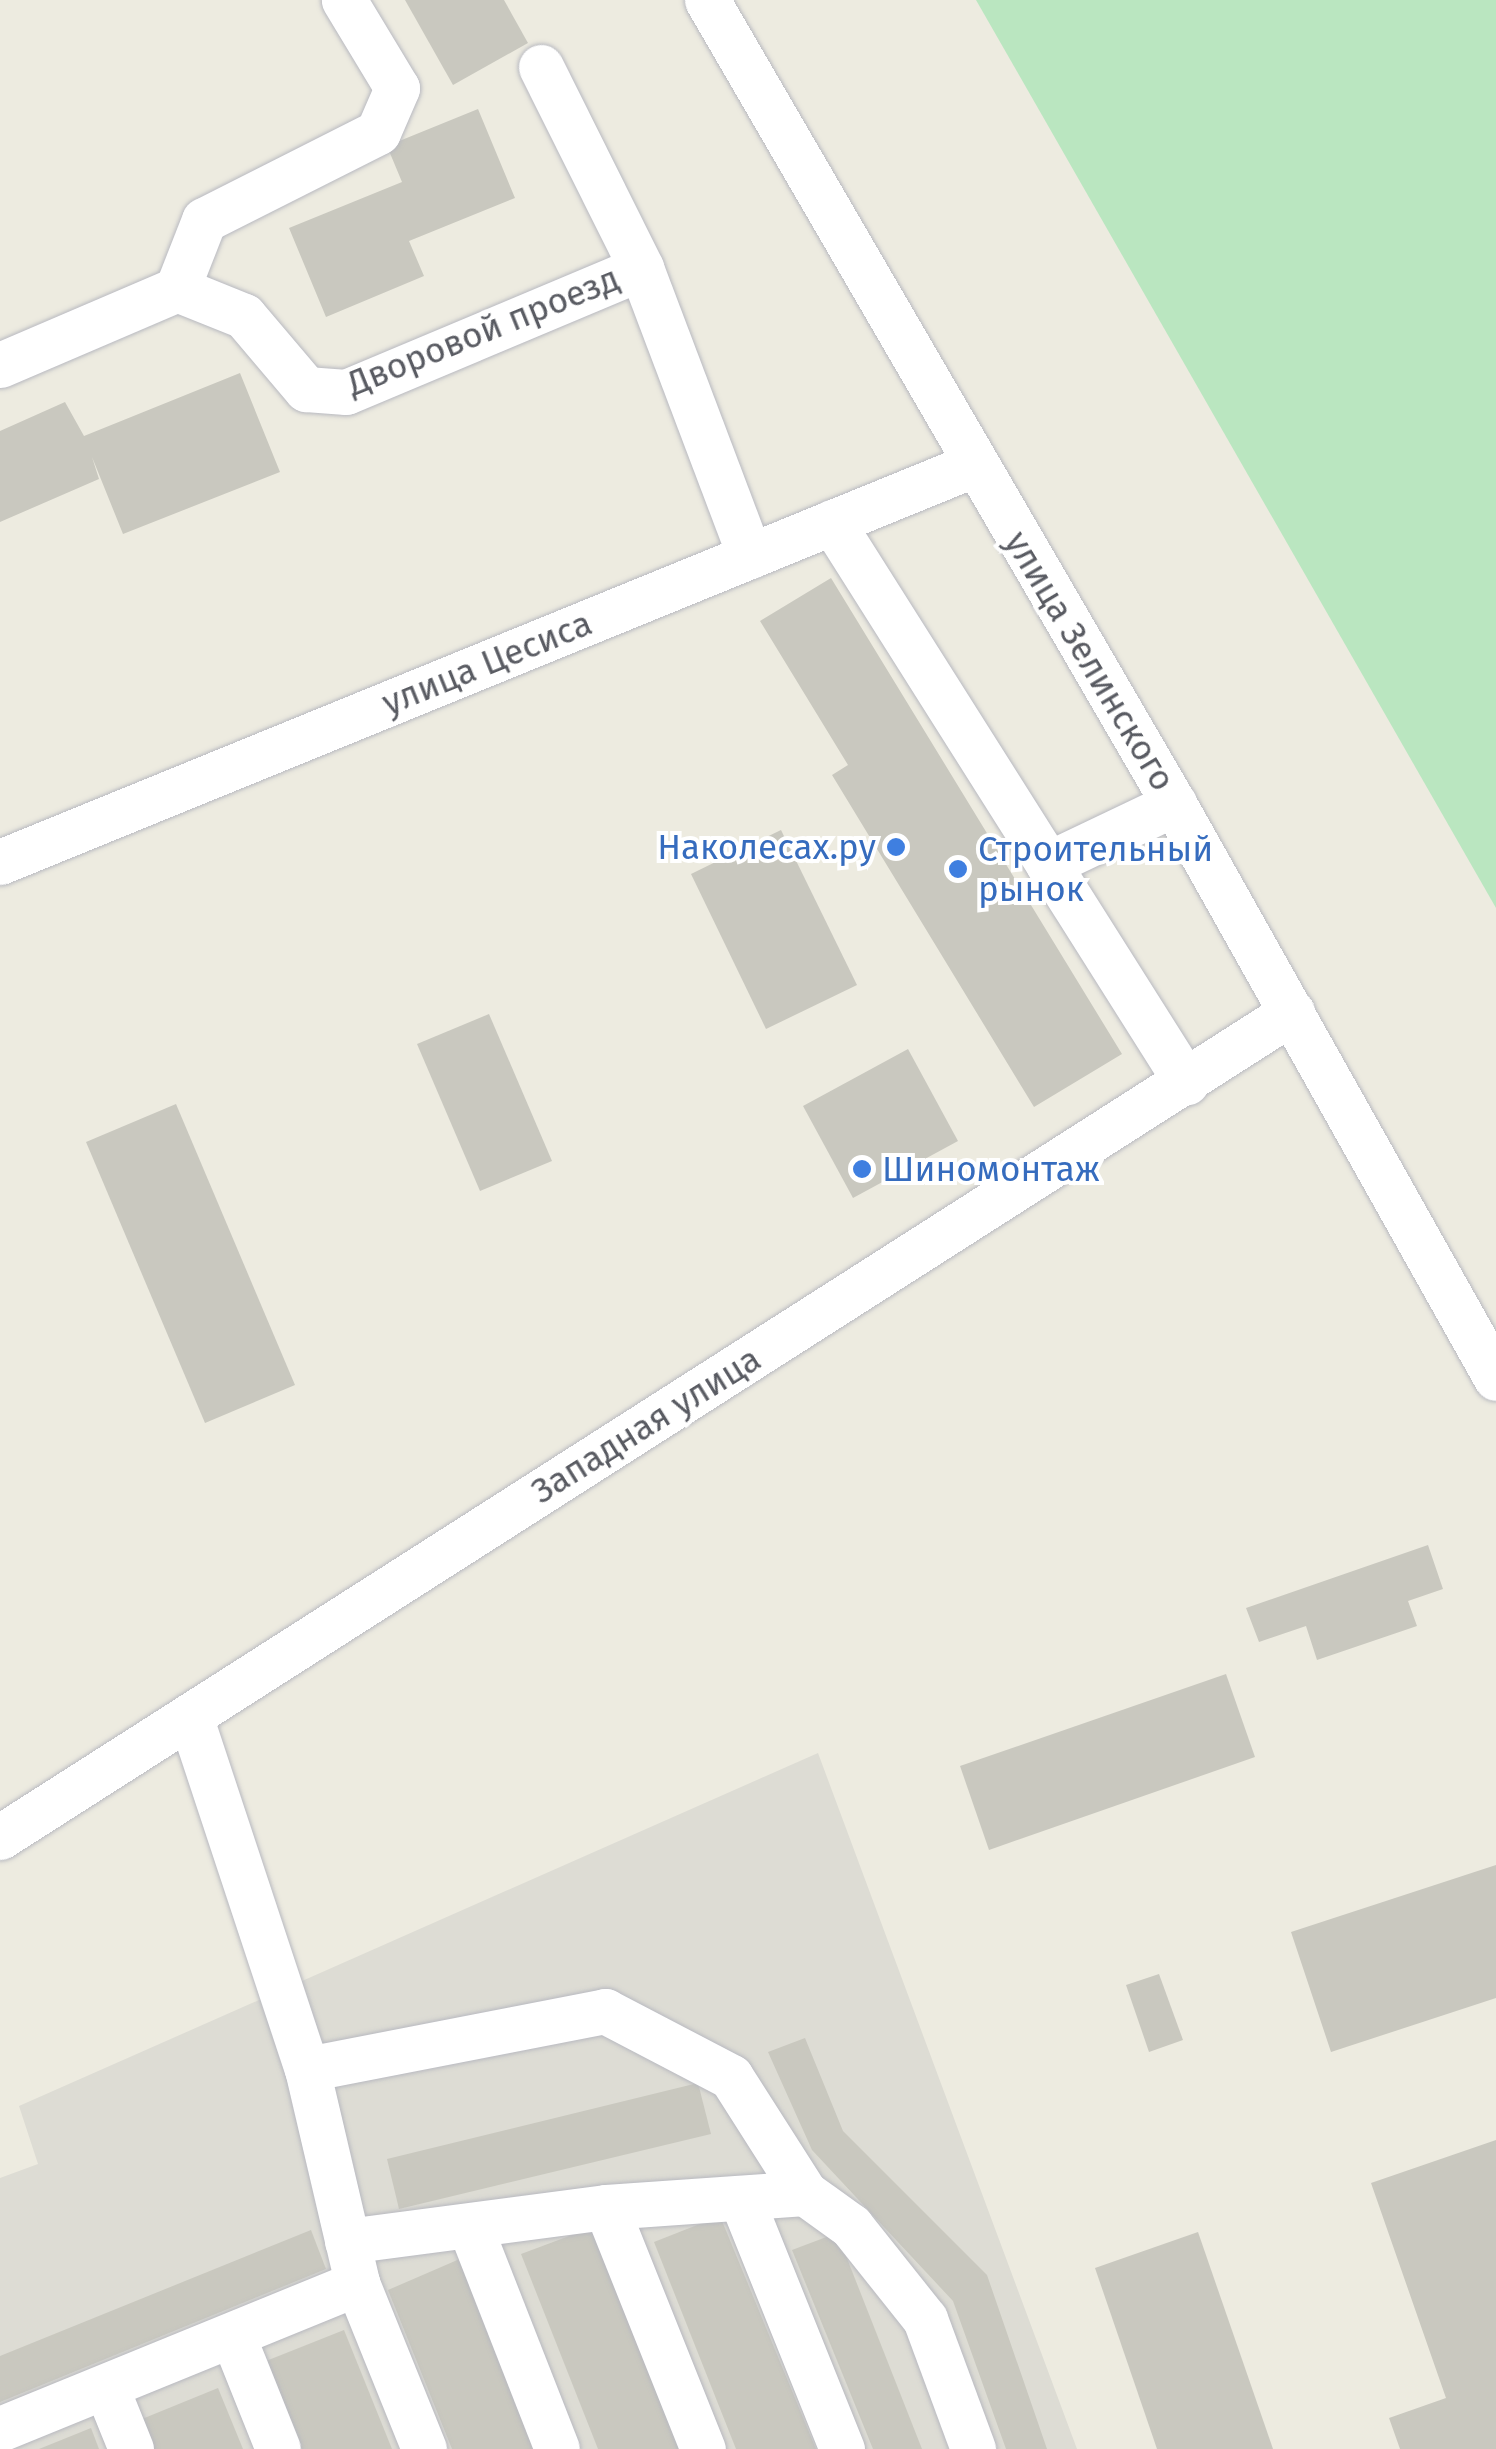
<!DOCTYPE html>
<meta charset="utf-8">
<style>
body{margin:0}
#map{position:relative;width:1496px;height:2449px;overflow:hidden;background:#edebe0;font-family:"Fira Sans",sans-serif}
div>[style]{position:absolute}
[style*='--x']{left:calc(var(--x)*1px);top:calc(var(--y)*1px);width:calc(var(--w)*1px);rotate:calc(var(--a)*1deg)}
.industrial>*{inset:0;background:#dddcd4}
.green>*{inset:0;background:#bae6c0}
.building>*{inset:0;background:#c9c8bf}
.roads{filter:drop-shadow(0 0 2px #b8b9c0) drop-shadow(0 0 2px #b8b9c0)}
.minor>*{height:45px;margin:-22.5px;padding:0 22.5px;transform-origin:22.5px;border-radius:22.5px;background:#fff}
.dots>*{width:28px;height:28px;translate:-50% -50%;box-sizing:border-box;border:5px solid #fff;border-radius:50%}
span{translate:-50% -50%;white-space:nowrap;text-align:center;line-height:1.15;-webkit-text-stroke:8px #fff;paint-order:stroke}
.street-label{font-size:35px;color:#595b62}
.shop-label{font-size:35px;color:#366cbe}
.right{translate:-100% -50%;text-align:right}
.left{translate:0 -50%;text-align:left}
</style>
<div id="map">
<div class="industrial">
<i style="clip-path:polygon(818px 1753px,1077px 2449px,0 2449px,0 2178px,38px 2164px,19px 2106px)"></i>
</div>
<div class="green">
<i style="clip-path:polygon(976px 0,1496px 0,1496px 908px)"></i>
</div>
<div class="building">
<i style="clip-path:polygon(405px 0,504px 0,528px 43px,453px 85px)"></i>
<i style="clip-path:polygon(478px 109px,515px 198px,409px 241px,424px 276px,326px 317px,289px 228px,402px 182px,387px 146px)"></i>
<i style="clip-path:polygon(240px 373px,280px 472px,123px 534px,92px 457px,99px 479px,0 522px,0 431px,65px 402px,84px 436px)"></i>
<i style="clip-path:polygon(831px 578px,1122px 1054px,1034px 1107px,832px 775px,848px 765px,760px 621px)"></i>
<i style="clip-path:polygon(781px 830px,857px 985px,766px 1029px,691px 874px)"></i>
<i style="clip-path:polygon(489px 1014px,552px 1161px,480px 1191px,417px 1044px)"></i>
<i style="clip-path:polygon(908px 1049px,958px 1141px,853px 1198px,803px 1106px)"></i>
<i style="clip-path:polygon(176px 1104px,295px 1385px,205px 1423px,86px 1142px)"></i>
<i style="clip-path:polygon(1428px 1545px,1443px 1589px,1408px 1601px,1417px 1626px,1317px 1660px,1306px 1626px,1259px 1642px,1246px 1608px)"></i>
<i style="clip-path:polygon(1226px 1674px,1255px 1757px,989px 1850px,960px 1766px)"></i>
<i style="clip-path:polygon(1496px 1865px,1496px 1998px,1331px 2052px,1291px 1932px)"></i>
<i style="clip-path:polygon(1159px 1974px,1183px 2040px,1149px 2052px,1126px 1985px)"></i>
<i style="clip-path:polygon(805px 2038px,843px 2131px,987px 2275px,1047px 2449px,1006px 2449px,953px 2301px,812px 2150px,768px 2052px)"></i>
<i style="clip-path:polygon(698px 2083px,711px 2134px,399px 2209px,387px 2159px)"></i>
<i style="clip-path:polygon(1496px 2140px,1496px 2449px,1400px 2449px,1389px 2418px,1446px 2398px,1371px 2183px)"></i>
<i style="clip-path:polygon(720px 2216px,816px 2449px,736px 2449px,654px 2242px)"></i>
<i style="clip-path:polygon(596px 2226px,684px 2449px,598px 2449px,521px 2254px)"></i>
<i style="clip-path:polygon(311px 2230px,326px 2269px,0 2402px,0 2356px)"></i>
<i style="clip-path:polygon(1198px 2232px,1273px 2449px,1157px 2449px,1095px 2268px)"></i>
<i style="clip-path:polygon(837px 2233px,922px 2449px,873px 2449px,792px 2250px)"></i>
<i style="clip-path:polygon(462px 2258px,538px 2449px,452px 2449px,388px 2290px)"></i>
<i style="clip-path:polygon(344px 2330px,392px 2449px,301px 2449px,266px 2361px)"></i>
<i style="clip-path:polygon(218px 2388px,243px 2449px,154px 2449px,142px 2419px)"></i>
<i style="clip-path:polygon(91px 2428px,99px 2449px,39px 2449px)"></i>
</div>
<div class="roads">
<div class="minor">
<i style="--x:707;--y:0;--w:930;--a:59.85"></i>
<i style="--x:1174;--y:804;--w:658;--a:60.71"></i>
<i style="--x:541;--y:67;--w:225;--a:63.5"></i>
<i style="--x:177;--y:289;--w:72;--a:21.9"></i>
<i style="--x:244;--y:316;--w:96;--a:49.7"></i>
<i style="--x:306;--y:389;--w:40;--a:4.3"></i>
<i style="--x:346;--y:392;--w:320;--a:-22.8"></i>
<i style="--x:641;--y:268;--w:308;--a:69.3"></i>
<i style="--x:0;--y:365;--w:193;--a:-23.2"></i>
<i style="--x:177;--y:289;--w:74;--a:-68.6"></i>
<i style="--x:204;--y:220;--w:195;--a:-26.8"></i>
<i style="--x:378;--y:132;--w:48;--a:-66.6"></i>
<i style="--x:397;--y:88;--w:103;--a:-121.1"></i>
<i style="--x:832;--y:522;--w:663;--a:57.7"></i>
<i style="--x:0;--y:862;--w:1051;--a:-22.2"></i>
<i style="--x:1048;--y:864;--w:140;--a:-25.5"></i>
<i style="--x:190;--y:1716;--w:372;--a:71.7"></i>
<i style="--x:307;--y:2069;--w:220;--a:76.8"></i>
<i style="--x:357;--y:2283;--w:179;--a:68"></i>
<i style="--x:0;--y:1837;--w:1533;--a:-32.56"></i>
<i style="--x:307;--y:2069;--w:304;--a:-11"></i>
<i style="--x:605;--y:2011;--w:142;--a:27.6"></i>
<i style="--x:731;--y:2077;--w:138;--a:57.5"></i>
<i style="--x:741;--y:2198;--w:271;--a:68.1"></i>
<i style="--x:606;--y:2207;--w:261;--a:68.2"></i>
<i style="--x:470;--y:2227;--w:238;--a:68.6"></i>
<i style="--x:347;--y:2241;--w:261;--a:-7.5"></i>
<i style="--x:606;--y:2207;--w:199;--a:-4"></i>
<i style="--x:805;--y:2193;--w:57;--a:35.7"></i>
<i style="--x:851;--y:2226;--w:119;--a:51.5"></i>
<i style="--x:925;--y:2319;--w:139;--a:69.7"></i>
<i style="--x:234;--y:2339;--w:118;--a:68.2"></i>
<i style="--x:106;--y:2387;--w:67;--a:68"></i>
<i style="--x:0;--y:2429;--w:386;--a:-22.2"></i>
</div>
</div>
<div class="dots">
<i style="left:896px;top:847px;background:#3f7fe0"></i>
<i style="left:958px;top:869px;background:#3f7fe0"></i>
<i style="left:862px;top:1169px;background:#3f7fe0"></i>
</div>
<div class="street-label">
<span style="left:483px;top:331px;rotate:-22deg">Дворовой проезд</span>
<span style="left:1090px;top:661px;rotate:59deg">улица Зелинского</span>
<span style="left:487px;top:663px;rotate:-22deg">улица Цесиса</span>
<span style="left:646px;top:1425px;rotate:-32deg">Западная улица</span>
</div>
<div class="shop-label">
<span class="right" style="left:876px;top:847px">Наколесах.ру</span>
<span class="left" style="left:978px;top:869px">Строительный<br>рынок</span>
<span class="left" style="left:882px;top:1169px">Шиномонтаж</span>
</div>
</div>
